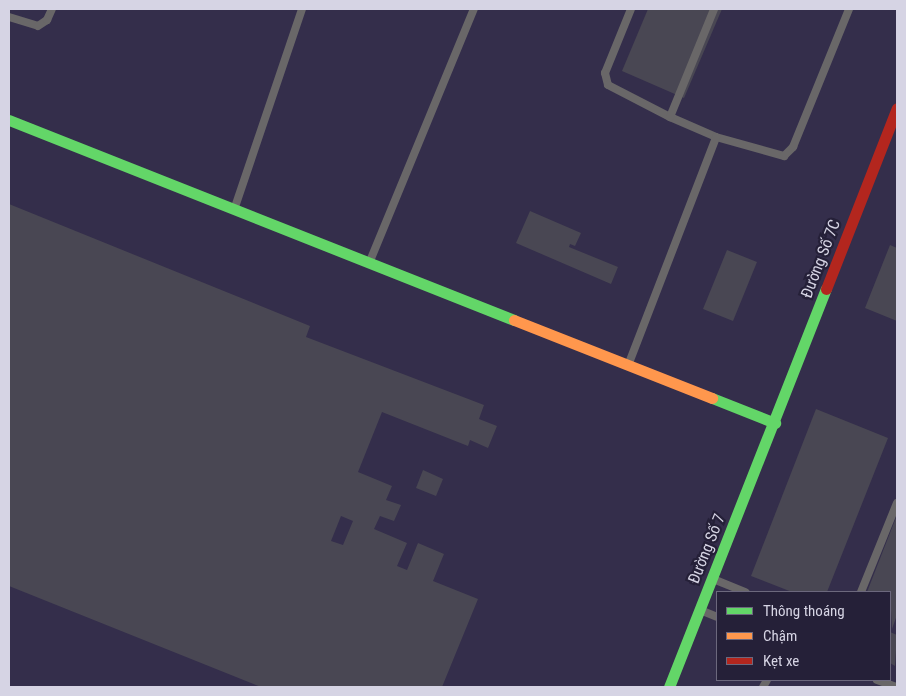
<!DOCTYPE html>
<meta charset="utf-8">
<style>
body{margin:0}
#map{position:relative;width:906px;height:696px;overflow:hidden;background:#32303d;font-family:"Roboto Condensed",sans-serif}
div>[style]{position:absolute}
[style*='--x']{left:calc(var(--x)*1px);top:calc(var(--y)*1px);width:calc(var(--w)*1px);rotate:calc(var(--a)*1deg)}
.built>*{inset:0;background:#342e4b}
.building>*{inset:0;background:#494753}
.lane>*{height:8px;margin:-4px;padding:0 4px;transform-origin:4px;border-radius:4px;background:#696768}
.fast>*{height:11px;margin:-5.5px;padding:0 5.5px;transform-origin:5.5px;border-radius:5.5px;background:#63d668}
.slow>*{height:11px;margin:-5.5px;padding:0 5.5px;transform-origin:5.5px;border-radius:5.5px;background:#ff974d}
.jam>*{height:11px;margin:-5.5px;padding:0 5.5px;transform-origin:5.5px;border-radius:5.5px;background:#b3261e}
span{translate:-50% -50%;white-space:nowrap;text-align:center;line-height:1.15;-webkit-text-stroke:4.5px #252038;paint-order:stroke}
.street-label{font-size:16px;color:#d6d4e4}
.frame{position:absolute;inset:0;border:10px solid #d6d4e4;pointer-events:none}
.legend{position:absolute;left:716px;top:591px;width:175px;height:90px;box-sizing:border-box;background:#252038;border:1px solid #6c687d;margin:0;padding:6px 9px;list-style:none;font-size:15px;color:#d6d4e4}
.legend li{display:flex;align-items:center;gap:10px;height:25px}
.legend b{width:25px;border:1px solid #6c687d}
</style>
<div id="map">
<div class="built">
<i style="clip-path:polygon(evenodd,9px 9px,897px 9px,897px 687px,9px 687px,9px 9px,717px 592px,890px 592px,890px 680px,717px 680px,717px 592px)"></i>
</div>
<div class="building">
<i style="clip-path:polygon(648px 9px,722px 9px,684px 98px,622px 71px)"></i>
<i style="clip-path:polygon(evenodd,9px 204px,310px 326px,306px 337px,484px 405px,479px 419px,497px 426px,488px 448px,470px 440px,468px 446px,382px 412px,358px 472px,392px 486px,386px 500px,401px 505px,394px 521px,380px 516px,374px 529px,407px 543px,397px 566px,407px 570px,418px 543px,444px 554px,433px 581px,478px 599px,442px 687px,261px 687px,9px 586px,9px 204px,341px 516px,353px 521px,343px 545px,331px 541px,341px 516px)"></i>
<i style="clip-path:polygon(530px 211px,581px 233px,575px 246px,570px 244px,569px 247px,618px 267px,611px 284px,516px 243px)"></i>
<i style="clip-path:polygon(890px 245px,897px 248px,897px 321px,865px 308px)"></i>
<i style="clip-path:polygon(727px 250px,757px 262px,733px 321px,703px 309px)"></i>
<i style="clip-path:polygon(816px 409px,888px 438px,827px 592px,792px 592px,751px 576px)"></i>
<i style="clip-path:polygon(423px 470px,443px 479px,436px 496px,416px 488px)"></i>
<i style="clip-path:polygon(897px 515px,897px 615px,892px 629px,890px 592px,867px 592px)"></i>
<i style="clip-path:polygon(890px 632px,897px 635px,895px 666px,890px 663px)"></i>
</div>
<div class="lane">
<i style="--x:631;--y:9;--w:69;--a:112.1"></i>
<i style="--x:605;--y:73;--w:12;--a:76"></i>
<i style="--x:608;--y:85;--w:70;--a:27.3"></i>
<i style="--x:670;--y:117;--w:50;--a:23.5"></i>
<i style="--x:716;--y:137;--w:71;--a:15.6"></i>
<i style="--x:784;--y:156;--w:13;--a:-45"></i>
<i style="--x:793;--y:147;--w:149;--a:-67.9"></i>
<i style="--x:9;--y:17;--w:30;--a:17"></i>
<i style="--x:38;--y:26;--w:11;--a:-34"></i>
<i style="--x:47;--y:20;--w:12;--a:-66"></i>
<i style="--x:670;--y:117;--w:117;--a:-67.8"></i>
<i style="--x:235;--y:207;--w:209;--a:-71.3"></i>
<i style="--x:370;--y:261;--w:273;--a:-67.6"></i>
<i style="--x:629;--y:363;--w:242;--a:-68.9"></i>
<i style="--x:713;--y:579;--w:35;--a:22"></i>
<i style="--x:861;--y:592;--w:96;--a:-68"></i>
<i style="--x:700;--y:610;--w:18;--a:22"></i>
<i style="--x:877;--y:680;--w:20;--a:20"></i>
<i style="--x:763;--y:687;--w:8;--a:-60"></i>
</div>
<div class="fast">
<i style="--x:9;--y:120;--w:543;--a:21.61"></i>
<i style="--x:712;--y:398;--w:68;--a:21.6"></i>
<i style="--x:669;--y:687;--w:428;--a:-68.5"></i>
</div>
<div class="slow">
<i style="--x:514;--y:320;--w:213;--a:21.5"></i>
</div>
<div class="jam">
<i style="--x:826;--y:289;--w:194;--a:-68.6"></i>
</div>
<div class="street-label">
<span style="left:821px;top:259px;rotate:-69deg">Đường Số 7C</span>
<span style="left:707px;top:549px;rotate:-68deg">Đường Số 7</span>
</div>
<div class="frame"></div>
<ul class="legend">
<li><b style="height:6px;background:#63d668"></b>Thông thoáng</li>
<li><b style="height:6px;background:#ff974d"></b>Chậm</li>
<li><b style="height:6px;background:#b3261e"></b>Kẹt xe</li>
</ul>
</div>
